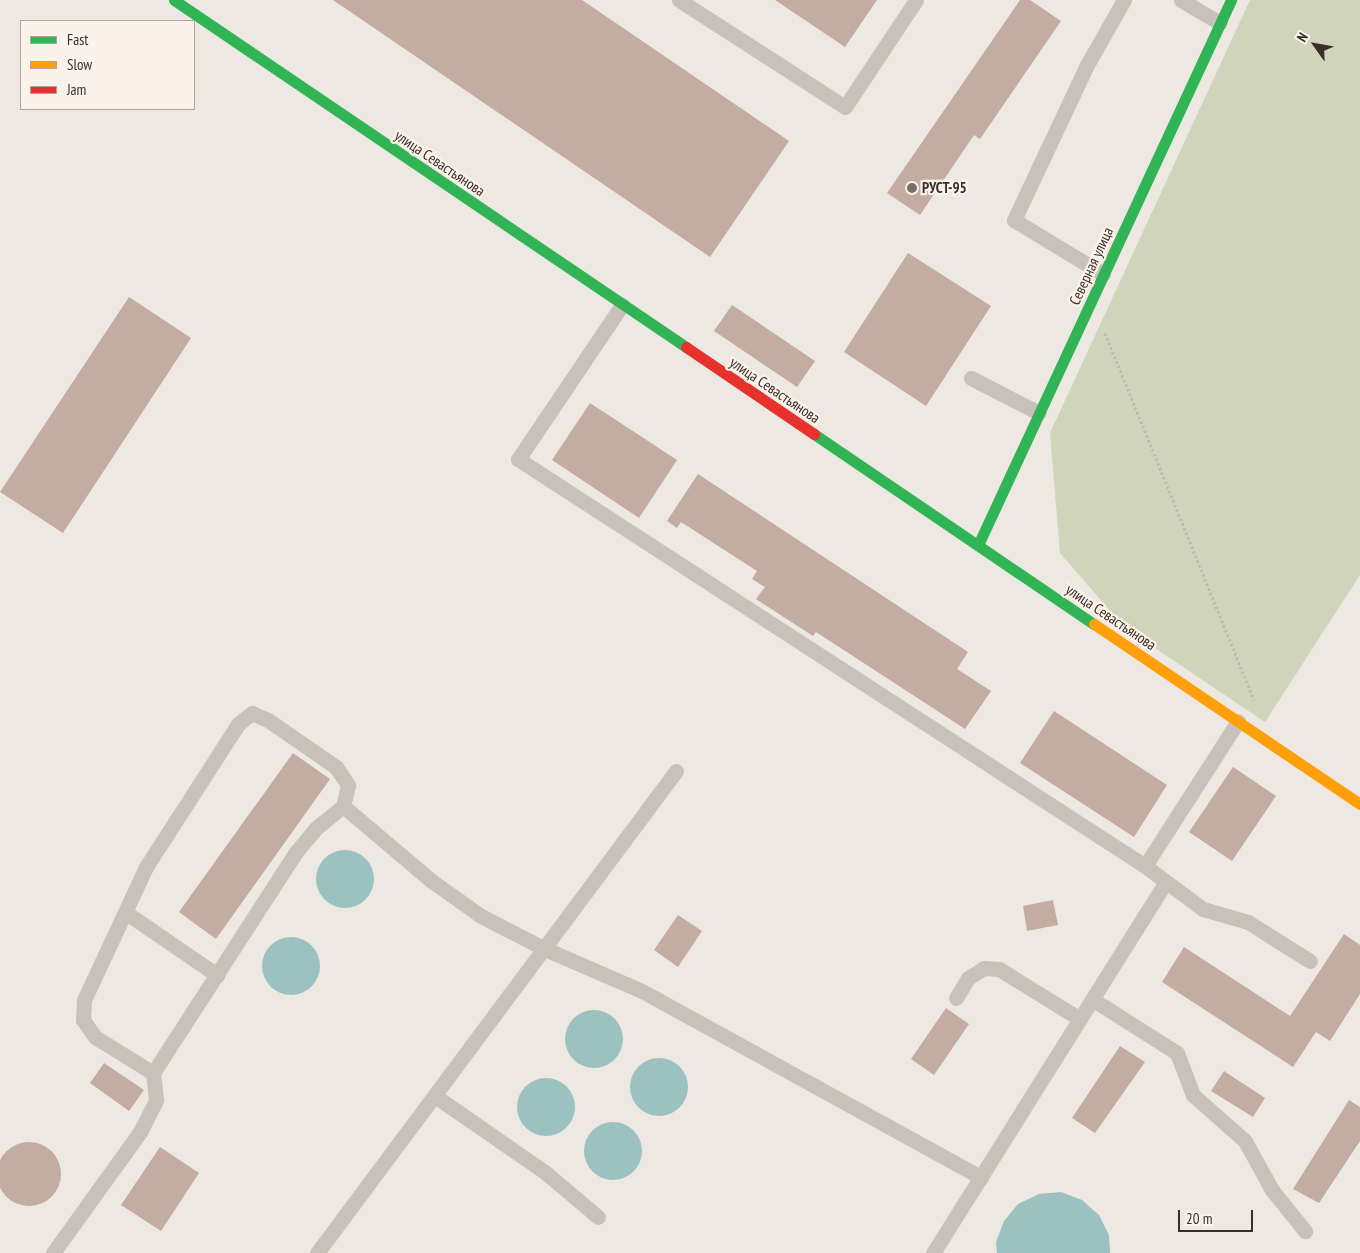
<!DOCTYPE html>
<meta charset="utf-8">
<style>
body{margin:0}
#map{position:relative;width:1360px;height:1253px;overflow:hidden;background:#eee8e2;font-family:"PT Sans Narrow",sans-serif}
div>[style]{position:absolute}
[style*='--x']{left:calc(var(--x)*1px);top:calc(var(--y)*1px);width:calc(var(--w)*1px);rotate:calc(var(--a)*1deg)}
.green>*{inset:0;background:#cfd4bb}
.water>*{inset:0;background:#9cc1c1}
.round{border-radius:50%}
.building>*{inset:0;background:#c3aca2}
.path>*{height:3px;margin-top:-1.5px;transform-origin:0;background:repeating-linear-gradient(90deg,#c0b9b3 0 2.5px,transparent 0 5px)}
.lane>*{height:15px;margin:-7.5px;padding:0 7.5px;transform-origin:7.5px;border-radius:7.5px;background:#c8c1ba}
.fast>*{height:11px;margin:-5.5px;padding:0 5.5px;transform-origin:5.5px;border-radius:5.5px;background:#30b455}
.slow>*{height:11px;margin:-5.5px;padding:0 5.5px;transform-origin:5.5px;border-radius:5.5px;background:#ff9f0a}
.jam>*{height:11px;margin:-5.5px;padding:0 5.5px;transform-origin:5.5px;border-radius:5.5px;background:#e5322d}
.dots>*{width:14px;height:14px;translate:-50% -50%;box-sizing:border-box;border:2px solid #fbf3e9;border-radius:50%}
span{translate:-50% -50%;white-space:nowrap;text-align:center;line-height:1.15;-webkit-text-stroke:4.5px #fbf3e9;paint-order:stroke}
.street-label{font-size:15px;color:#392e28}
.poi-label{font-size:15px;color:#392e28;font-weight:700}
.left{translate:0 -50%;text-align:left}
.legend{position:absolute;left:20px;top:20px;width:175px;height:90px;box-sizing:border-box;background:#fbf3e9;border:1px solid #ada49c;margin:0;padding:6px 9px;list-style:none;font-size:15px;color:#392e28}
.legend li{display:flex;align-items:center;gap:10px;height:25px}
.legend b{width:25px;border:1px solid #ada49c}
.north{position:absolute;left:1290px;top:20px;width:50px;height:50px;-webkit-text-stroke:4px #fbf3e9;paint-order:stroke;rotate:302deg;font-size:14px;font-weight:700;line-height:20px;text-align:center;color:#392e28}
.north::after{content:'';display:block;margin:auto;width:18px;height:22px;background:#392e28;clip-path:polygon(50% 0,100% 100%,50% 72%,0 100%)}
.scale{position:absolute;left:1178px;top:1210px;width:75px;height:22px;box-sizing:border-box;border:2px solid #392e28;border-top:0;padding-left:6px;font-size:15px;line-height:18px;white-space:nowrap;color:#392e28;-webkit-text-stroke:4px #fbf3e9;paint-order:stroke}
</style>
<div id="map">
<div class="green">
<i style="clip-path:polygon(1250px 0,1360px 0,1360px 575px,1265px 722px,1125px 628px,1060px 553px,1050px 433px)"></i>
</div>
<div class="water">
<i class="round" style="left:316px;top:850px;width:58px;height:58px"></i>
<i class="round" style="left:262px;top:937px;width:58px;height:58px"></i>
<i class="round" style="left:565px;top:1010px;width:58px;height:58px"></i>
<i class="round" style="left:630px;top:1058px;width:58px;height:58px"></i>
<i class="round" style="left:517px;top:1078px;width:58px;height:58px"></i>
<i class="round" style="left:584px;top:1122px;width:58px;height:58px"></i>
<i style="clip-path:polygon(1061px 1192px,1082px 1200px,1099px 1215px,1109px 1235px,1110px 1253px,997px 1253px,996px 1242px,1004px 1221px,1018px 1204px,1039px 1194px)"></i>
</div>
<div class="building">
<i style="clip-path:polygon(333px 0,582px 0,789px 141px,710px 257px)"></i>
<i style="clip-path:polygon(775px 0,877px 0,845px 47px)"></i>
<i style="clip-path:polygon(1020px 0,1030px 0,1061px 21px,980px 139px,974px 135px,920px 215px,887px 193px)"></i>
<i style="clip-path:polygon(908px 253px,991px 306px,926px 406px,844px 352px)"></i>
<i style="clip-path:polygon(129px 297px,191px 338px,63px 533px,0 492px)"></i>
<i style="clip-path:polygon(732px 305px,815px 361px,797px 387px,714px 331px)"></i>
<i style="clip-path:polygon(590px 403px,677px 460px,639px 518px,552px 460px)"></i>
<i style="clip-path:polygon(698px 474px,968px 652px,957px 669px,991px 691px,965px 729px,816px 632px,813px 636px,756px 599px,765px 587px,752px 579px,757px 571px,681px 522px,677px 528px,667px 521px)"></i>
<i style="clip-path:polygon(1054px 711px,1167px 785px,1134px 837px,1020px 763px)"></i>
<i style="clip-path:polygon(293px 753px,330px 779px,216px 939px,179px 912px)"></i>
<i style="clip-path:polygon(1233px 767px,1276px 796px,1232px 861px,1189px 832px)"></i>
<i style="clip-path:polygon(1053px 900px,1058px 925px,1027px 931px,1023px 906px)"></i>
<i style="clip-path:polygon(678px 915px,702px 931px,678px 967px,654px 950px)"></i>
<i style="clip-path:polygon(1344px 934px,1360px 945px,1360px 994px,1330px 1041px,1316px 1032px,1293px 1067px,1162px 982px,1184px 947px,1290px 1016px)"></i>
<i style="clip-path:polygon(946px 1008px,969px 1024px,934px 1075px,911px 1059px)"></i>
<i style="clip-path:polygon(1120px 1046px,1145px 1062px,1095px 1133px,1072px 1118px)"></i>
<i style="clip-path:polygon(104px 1063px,144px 1090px,129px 1111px,90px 1083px)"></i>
<i style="clip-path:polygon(1224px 1071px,1265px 1098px,1253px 1117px,1211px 1091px)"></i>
<i style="clip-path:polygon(1349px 1100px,1360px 1107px,1360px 1141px,1319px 1203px,1293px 1189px)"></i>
<i class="round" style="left:-3px;top:1142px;width:64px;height:64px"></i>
<i style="clip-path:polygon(160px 1147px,199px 1173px,161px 1231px,121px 1205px)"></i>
</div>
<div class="path">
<i style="--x:1105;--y:333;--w:396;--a:67.9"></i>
</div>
<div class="lane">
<i style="--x:679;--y:0;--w:197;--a:32.8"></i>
<i style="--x:845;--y:107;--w:128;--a:-56.4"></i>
<i style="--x:1181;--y:0;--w:45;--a:30.5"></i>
<i style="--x:1103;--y:274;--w:104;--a:-148.8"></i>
<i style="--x:1014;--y:220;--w:171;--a:-64.8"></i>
<i style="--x:1087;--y:65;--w:75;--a:-60.4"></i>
<i style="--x:622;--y:305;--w:186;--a:124"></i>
<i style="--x:518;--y:459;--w:748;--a:32.99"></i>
<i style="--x:1145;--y:866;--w:72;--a:36.6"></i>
<i style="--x:1203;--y:909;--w:47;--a:16.1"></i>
<i style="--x:1248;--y:922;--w:73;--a:32.2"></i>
<i style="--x:971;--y:378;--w:76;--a:27.2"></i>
<i style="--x:1145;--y:866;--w:172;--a:-57.3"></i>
<i style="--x:125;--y:912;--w:112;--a:34.4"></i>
<i style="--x:956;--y:998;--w:23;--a:-59"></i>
<i style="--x:968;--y:978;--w:19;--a:-32"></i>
<i style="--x:984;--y:968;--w:15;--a:4"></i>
<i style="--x:999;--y:969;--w:95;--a:31.7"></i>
<i style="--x:1092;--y:999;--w:101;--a:32.4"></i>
<i style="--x:1177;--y:1053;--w:45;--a:69.1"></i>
<i style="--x:1193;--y:1095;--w:69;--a:41.5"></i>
<i style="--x:1245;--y:1141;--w:56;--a:61.1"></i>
<i style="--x:1272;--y:1190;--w:53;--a:51.2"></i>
<i style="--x:153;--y:1073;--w:68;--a:-148.2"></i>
<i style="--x:95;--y:1037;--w:21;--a:-125"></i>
<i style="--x:83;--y:1020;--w:20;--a:-87"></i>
<i style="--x:84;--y:1000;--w:147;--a:-65"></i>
<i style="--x:146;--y:867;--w:170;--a:-57.2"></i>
<i style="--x:238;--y:724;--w:18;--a:-38"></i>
<i style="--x:252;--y:713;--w:17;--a:24"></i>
<i style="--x:268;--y:720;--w:83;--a:34.7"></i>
<i style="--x:336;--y:767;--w:22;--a:56"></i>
<i style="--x:348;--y:785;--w:22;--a:103"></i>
<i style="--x:343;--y:806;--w:118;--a:40.2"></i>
<i style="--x:433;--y:882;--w:59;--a:35.3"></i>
<i style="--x:481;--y:916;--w:72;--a:27.3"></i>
<i style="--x:545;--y:949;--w:106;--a:23.4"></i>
<i style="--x:642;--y:991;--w:387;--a:28.8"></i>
<i style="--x:435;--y:1096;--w:135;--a:34.7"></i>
<i style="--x:546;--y:1173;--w:68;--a:40.2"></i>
<i style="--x:53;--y:1253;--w:149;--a:-54.3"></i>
<i style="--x:140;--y:1132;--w:36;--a:-63"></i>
<i style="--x:156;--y:1100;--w:27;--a:-96"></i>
<i style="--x:153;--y:1073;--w:263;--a:-57.1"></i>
<i style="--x:296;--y:852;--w:31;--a:-50"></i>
<i style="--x:316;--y:828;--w:35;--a:-39"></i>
<i style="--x:317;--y:1253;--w:601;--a:-53.32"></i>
<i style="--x:933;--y:1253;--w:438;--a:-57.9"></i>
</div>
<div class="fast">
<i style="--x:174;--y:0;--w:619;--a:34.13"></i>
<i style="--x:814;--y:434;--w:338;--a:34.2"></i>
<i style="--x:978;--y:545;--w:601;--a:-65.1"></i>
</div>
<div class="slow">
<i style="--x:1094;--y:624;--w:321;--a:34.1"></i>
</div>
<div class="jam">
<i style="--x:686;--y:347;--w:155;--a:34.2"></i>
</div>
<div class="dots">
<i style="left:912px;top:188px;background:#786f69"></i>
</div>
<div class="street-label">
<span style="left:440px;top:163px;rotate:34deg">улица Севастьянова</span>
<span style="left:1091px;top:266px;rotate:-65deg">Северная улица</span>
<span style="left:775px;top:390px;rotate:34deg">улица Севастьянова</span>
<span style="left:1111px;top:617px;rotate:34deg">улица Севастьянова</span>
</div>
<div class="poi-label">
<span class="left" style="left:922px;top:188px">РУСТ-95</span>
</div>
<ul class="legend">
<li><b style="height:6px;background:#30b455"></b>Fast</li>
<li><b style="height:6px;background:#ff9f0a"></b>Slow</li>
<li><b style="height:6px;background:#e5322d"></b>Jam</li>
</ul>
<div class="north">N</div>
<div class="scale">20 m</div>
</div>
